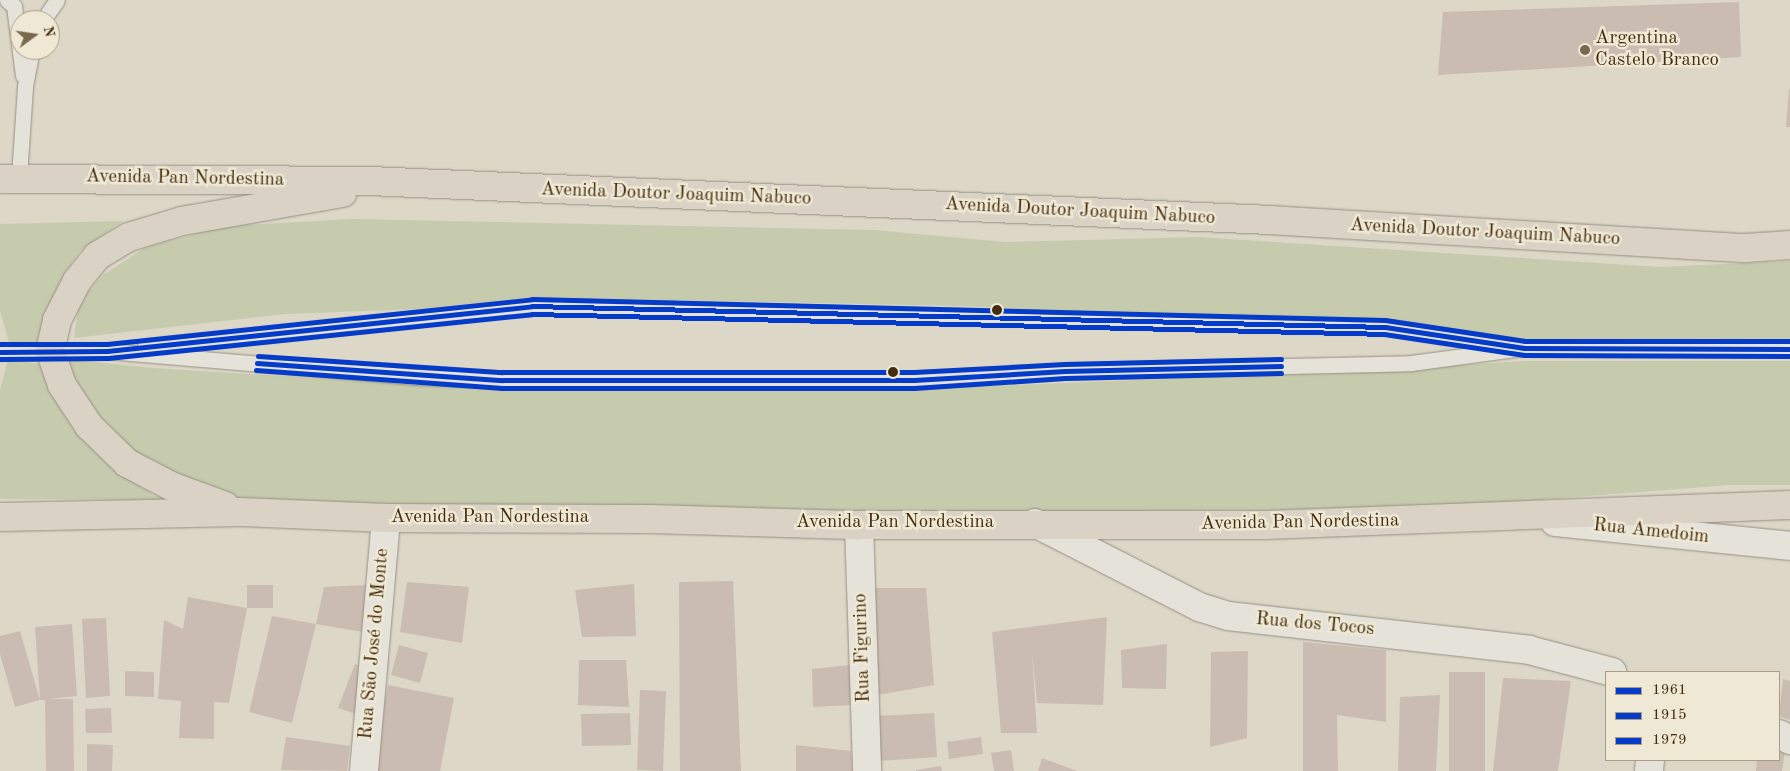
<!DOCTYPE html>
<meta charset="utf-8">
<style>
body{margin:0}
#map{position:relative;width:1790px;height:771px;overflow:hidden;background:#ddd7c7;font-family:"Old Standard TT",serif}
div>[style]{position:absolute}
[style*='--x']{left:calc(var(--x)*1px);top:calc(var(--y)*1px);width:calc(var(--w)*1px);rotate:calc(var(--a)*1deg)}
.green>*{inset:0;background:#c5cbac}
.building>*{inset:0;background:#cbbcb1}
.roads{filter:drop-shadow(0 0 1px #969083) drop-shadow(0 0 1px #969083)}
.service>*{height:15px;margin:-7.5px;padding:0 7.5px;transform-origin:7.5px;border-radius:7.5px;background:#e5e2da}
.minor>*{height:28px;margin:-14px;padding:0 14px;transform-origin:14px;border-radius:14px;background:#e5e2da}
.secondary>*{height:28px;margin:-14px;padding:0 14px;transform-origin:14px;border-radius:14px;background:#e5e2da}
.trunk>*{height:28px;margin:-14px;padding:0 14px;transform-origin:14px;border-radius:14px;background:#d9d2c5}
.bus-1>*{height:5px;margin:-2.5px;padding:0 2.5px;transform-origin:2.5px;border-radius:2.5px;background:#043bc9}
.bus-2>*{height:5px;margin:-2.5px;padding:0 2.5px;transform-origin:2.5px;border-radius:2.5px;background:#043bc9}
.bus-3>*{height:5px;margin:-2.5px;padding:0 2.5px;transform-origin:2.5px;border-radius:2.5px;background:#043bc9}
.dots>*{width:14px;height:14px;translate:-50% -50%;box-sizing:border-box;border:2px solid #efe8d4;border-radius:50%}
span{translate:-50% -50%;white-space:nowrap;text-align:center;line-height:1.15;-webkit-text-stroke:5px #efe8d4;paint-order:stroke}
.poi-label{font-size:19px;color:#442d0e}
.left{translate:0 -50%;text-align:left}
.street-label{font-size:19px;color:#442d0e}
.legend{position:absolute;left:1605px;top:671px;width:175px;height:90px;box-sizing:border-box;background:#efe8d4;border:1px solid #ab9d85;margin:0;padding:6px 9px;list-style:none;font-size:15px;color:#442d0e}
.legend li{display:flex;align-items:center;gap:10px;height:25px}
.legend b{width:25px;border:1px solid #ab9d85}
.north{position:absolute;left:10px;top:10px;width:50px;height:50px;box-sizing:border-box;background:#efe8d4;border:1px solid #ab9d85;border-radius:50%;rotate:76deg;font-size:14px;font-weight:700;line-height:20px;text-align:center;color:#442d0e}
.north::after{content:'';display:block;margin:auto;width:18px;height:22px;background:#7a684f;clip-path:polygon(50% 0,100% 100%,50% 72%,0 100%)}
</style>
<div id="map">
<div class="green">
<i style="clip-path:polygon(352px 219px,874px 230px,1005px 242px,1197px 237px,1659px 267px,1790px 261px,1790px 342px,1524px 348px,1385px 327px,960px 306px,532px 297px,418px 309px,285px 314px,74px 338px,79px 302px,103px 275px,146px 247px,226px 226px)"></i>
<i style="clip-path:polygon(123px 221px,81px 250px,66px 271px,47px 314px,43px 342px,9px 342px,0 311px,0 224px)"></i>
<i style="clip-path:polygon(66px 359px,153px 368px,502px 390px,965px 387px,1344px 372px,1526px 361px,1790px 361px,1790px 485px,1730px 485px,1459px 506px,1263px 510px,866px 513px,240px 502px,136px 457px,114px 437px,73px 387px)"></i>
<i style="clip-path:polygon(8px 360px,42px 364px,57px 401px,85px 442px,114px 469px,155px 496px,189px 500px,0 499px,0 390px)"></i>
</div>
<div class="building">
<i style="clip-path:polygon(1739px 2px,1741px 57px,1438px 75px,1443px 12px)"></i>
<i style="clip-path:polygon(1789px 89px,1790px 89px,1790px 127px,1786px 127px)"></i>
<i style="clip-path:polygon(733px 581px,741px 771px,680px 771px,679px 582px)"></i>
<i style="clip-path:polygon(407px 582px,469px 587px,462px 643px,400px 632px)"></i>
<i style="clip-path:polygon(634px 584px,636px 636px,582px 637px,575px 590px)"></i>
<i style="clip-path:polygon(247px 585px,273px 585px,273px 608px,247px 608px)"></i>
<i style="clip-path:polygon(366px 585px,363px 632px,316px 624px,324px 587px)"></i>
<i style="clip-path:polygon(873px 588px,926px 588px,934px 685px,878px 695px)"></i>
<i style="clip-path:polygon(188px 597px,247px 608px,229px 703px,214px 702px,214px 739px,179px 738px,181px 701px,158px 699px,164px 620px,183px 629px)"></i>
<i style="clip-path:polygon(272px 616px,316px 624px,292px 723px,249px 712px)"></i>
<i style="clip-path:polygon(1107px 617px,1103px 705px,1037px 703px,1032px 651px,1037px 733px,1001px 733px,992px 632px)"></i>
<i style="clip-path:polygon(106px 618px,110px 696px,86px 698px,82px 619px)"></i>
<i style="clip-path:polygon(72px 624px,77px 696px,49px 699px,73px 699px,74px 771px,46px 771px,45px 700px,40px 700px,35px 627px)"></i>
<i style="clip-path:polygon(20px 631px,40px 700px,15px 707px,0 654px,0 636px)"></i>
<i style="clip-path:polygon(1303px 642px,1386px 650px,1386px 722px,1337px 715px,1338px 771px,1303px 771px)"></i>
<i style="clip-path:polygon(1167px 644px,1166px 689px,1122px 688px,1121px 650px)"></i>
<i style="clip-path:polygon(399px 645px,428px 653px,420px 683px,391px 675px)"></i>
<i style="clip-path:polygon(1248px 651px,1247px 738px,1210px 747px,1211px 652px)"></i>
<i style="clip-path:polygon(579px 660px,626px 660px,629px 707px,578px 705px)"></i>
<i style="clip-path:polygon(355px 664px,372px 671px,356px 714px,338px 708px)"></i>
<i style="clip-path:polygon(850px 665px,853px 705px,813px 707px,812px 669px)"></i>
<i style="clip-path:polygon(125px 671px,154px 672px,154px 697px,125px 696px)"></i>
<i style="clip-path:polygon(1449px 672px,1485px 672px,1485px 771px,1449px 771px)"></i>
<i style="clip-path:polygon(1503px 678px,1571px 681px,1558px 771px,1493px 771px)"></i>
<i style="clip-path:polygon(1783px 679px,1790px 681px,1790px 720px,1779px 716px)"></i>
<i style="clip-path:polygon(388px 685px,454px 698px,440px 771px,372px 771px)"></i>
<i style="clip-path:polygon(640px 690px,666px 691px,663px 771px,637px 770px)"></i>
<i style="clip-path:polygon(1440px 695px,1436px 771px,1398px 771px,1400px 697px)"></i>
<i style="clip-path:polygon(111px 708px,112px 733px,86px 733px,85px 709px)"></i>
<i style="clip-path:polygon(630px 713px,631px 745px,582px 746px,581px 714px)"></i>
<i style="clip-path:polygon(934px 713px,937px 757px,879px 761px,876px 716px)"></i>
<i style="clip-path:polygon(286px 737px,350px 746px,347px 771px,281px 770px)"></i>
<i style="clip-path:polygon(981px 737px,983px 754px,949px 759px,947px 742px)"></i>
<i style="clip-path:polygon(87px 744px,113px 745px,112px 771px,87px 771px)"></i>
<i style="clip-path:polygon(796px 745px,851px 751px,852px 771px,796px 771px)"></i>
<i style="clip-path:polygon(1011px 750px,1014px 771px,994px 771px,991px 753px)"></i>
<i style="clip-path:polygon(1779px 750px,1785px 751px,1782px 771px,1756px 771px,1757px 760px,1779px 760px)"></i>
<i style="clip-path:polygon(1042px 758px,1077px 771px,1038px 771px)"></i>
<i style="clip-path:polygon(941px 766px,942px 771px,916px 771px,916px 770px)"></i>
</div>
<div class="roads">
<div class="service">
<i style="--x:7;--y:0;--w:9;--a:41"></i>
<i style="--x:14;--y:6;--w:70;--a:82.6"></i>
<i style="--x:43;--y:20;--w:24;--a:-55"></i>
<i style="--x:19;--y:177;--w:91;--a:-86.2"></i>
<i style="--x:25;--y:86;--w:37;--a:-79"></i>
<i style="--x:145;--y:347;--w:389;--a:-6"></i>
<i style="--x:532;--y:306;--w:853;--a:1.41"></i>
<i style="--x:1385;--y:327;--w:126;--a:8.6"></i>
<i style="--x:0;--y:352;--w:107;--a:-0.5"></i>
<i style="--x:107;--y:351;--w:310;--a:4.8"></i>
<i style="--x:416;--y:377;--w:86;--a:2"></i>
<i style="--x:502;--y:380;--w:412;--a:0"></i>
<i style="--x:914;--y:380;--w:151;--a:-3.4"></i>
<i style="--x:1065;--y:371;--w:346;--a:-1.3"></i>
<i style="--x:1411;--y:363;--w:114;--a:-7.6"></i>
<i style="--x:1524;--y:348;--w:266;--a:0.2"></i>
</div>
<div class="minor">
<i style="--x:1035;--y:523;--w:184;--a:27.1"></i>
<i style="--x:1199;--y:607;--w:30;--a:17"></i>
<i style="--x:1228;--y:616;--w:303;--a:6.4"></i>
<i style="--x:1529;--y:650;--w:86;--a:14.8"></i>
<i style="--x:859;--y:525;--w:246;--a:88.1"></i>
<i style="--x:1779;--y:734;--w:13;--a:29"></i>
<i style="--x:364;--y:771;--w:254;--a:-85"></i>
<i style="--x:1649;--y:771;--w:11;--a:-85"></i>
</div>
<div class="secondary">
<i style="--x:1555;--y:522;--w:236;--a:5.8"></i>
</div>
<div class="trunk">
<i style="--x:0;--y:179;--w:370;--a:0.3"></i>
<i style="--x:370;--y:181;--w:900;--a:2.48"></i>
<i style="--x:1269;--y:220;--w:477;--a:3.4"></i>
<i style="--x:1745;--y:248;--w:45;--a:-3.8"></i>
<i style="--x:225;--y:506;--w:58;--a:-159.7"></i>
<i style="--x:171;--y:486;--w:50;--a:-152.4"></i>
<i style="--x:127;--y:463;--w:53;--a:-135.8"></i>
<i style="--x:89;--y:426;--w:49;--a:-123.4"></i>
<i style="--x:62;--y:385;--w:36;--a:-109"></i>
<i style="--x:50;--y:351;--w:32;--a:-77"></i>
<i style="--x:57;--y:320;--w:44;--a:-62.9"></i>
<i style="--x:77;--y:281;--w:32;--a:-51"></i>
<i style="--x:97;--y:256;--w:37;--a:-31"></i>
<i style="--x:129;--y:237;--w:55;--a:-16.8"></i>
<i style="--x:182;--y:221;--w:163;--a:-9.9"></i>
<i style="--x:0;--y:517;--w:241;--a:-1.2"></i>
<i style="--x:241;--y:512;--w:145;--a:2.4"></i>
<i style="--x:386;--y:518;--w:265;--a:0.2"></i>
<i style="--x:651;--y:519;--w:208;--a:1.7"></i>
<i style="--x:859;--y:525;--w:407;--a:0"></i>
<i style="--x:1266;--y:525;--w:524;--a:-2.19"></i>
</div>
</div>
<div class="bus-1">
<i style="--x:0;--y:352;--w:107;--a:-0.5"></i>
<i style="--x:107;--y:351;--w:427;--a:-6"></i>
<i style="--x:532;--y:306;--w:853;--a:1.41"></i>
<i style="--x:1385;--y:327;--w:141;--a:8.6"></i>
<i style="--x:1524;--y:348;--w:266;--a:0.2"></i>
<i style="--x:257;--y:363;--w:246;--a:4"></i>
<i style="--x:502;--y:380;--w:412;--a:0"></i>
<i style="--x:914;--y:380;--w:151;--a:-3.4"></i>
<i style="--x:1065;--y:371;--w:216;--a:-1.3"></i>
</div>
<div class="bus-2">
<i style="--x:0;--y:359;--w:108;--a:-0.5"></i>
<i style="--x:108;--y:358;--w:426;--a:-5.9"></i>
<i style="--x:532;--y:314;--w:852;--a:1.34"></i>
<i style="--x:1384;--y:334;--w:142;--a:8.5"></i>
<i style="--x:1524;--y:355;--w:266;--a:0.2"></i>
<i style="--x:256;--y:370;--w:247;--a:4.2"></i>
<i style="--x:502;--y:388;--w:412;--a:0"></i>
<i style="--x:914;--y:388;--w:151;--a:-3.8"></i>
<i style="--x:1065;--y:378;--w:216;--a:-1.3"></i>
</div>
<div class="bus-3">
<i style="--x:0;--y:344;--w:107;--a:0"></i>
<i style="--x:107;--y:344;--w:427;--a:-6"></i>
<i style="--x:532;--y:299;--w:853;--a:1.41"></i>
<i style="--x:1385;--y:320;--w:142;--a:8.5"></i>
<i style="--x:1525;--y:341;--w:265;--a:0"></i>
<i style="--x:258;--y:356;--w:245;--a:3.8"></i>
<i style="--x:502;--y:372;--w:412;--a:0"></i>
<i style="--x:914;--y:372;--w:151;--a:-3"></i>
<i style="--x:1065;--y:364;--w:216;--a:-1.3"></i>
</div>
<div class="dots">
<i style="left:1585px;top:50px;background:#7a684f"></i>
<i style="left:997px;top:310px;background:#442d0e"></i>
<i style="left:893px;top:372px;background:#442d0e"></i>
</div>
<div class="poi-label">
<span class="left" style="left:1595px;top:50px">Argentina<br>Castelo Branco</span>
</div>
<div class="street-label">
<span style="left:185px;top:179px;rotate:1deg">Avenida Pan Nordestina</span>
<span style="left:676px;top:195px;rotate:2deg">Avenida Doutor Joaquim Nabuco</span>
<span style="left:1080px;top:212px;rotate:3deg">Avenida Doutor Joaquim Nabuco</span>
<span style="left:1485px;top:233px;rotate:3deg">Avenida Doutor Joaquim Nabuco</span>
<span style="left:490px;top:518px">Avenida Pan Nordestina</span>
<span style="left:895px;top:523px">Avenida Pan Nordestina</span>
<span style="left:1300px;top:523px;rotate:-1deg">Avenida Pan Nordestina</span>
<span style="left:1651px;top:532px;rotate:6deg">Rua Amedoim</span>
<span style="left:1315px;top:625px;rotate:5deg">Rua dos Tocos</span>
<span style="left:375px;top:644px;rotate:-85deg">Rua São José do Monte</span>
<span style="left:863px;top:648px;rotate:-92deg">Rua Figurino</span>
</div>
<ul class="legend">
<li><b style="height:6px;background:#043bc9"></b>1961</li>
<li><b style="height:6px;background:#043bc9"></b>1915</li>
<li><b style="height:6px;background:#043bc9"></b>1979</li>
</ul>
<div class="north">N</div>
</div>
